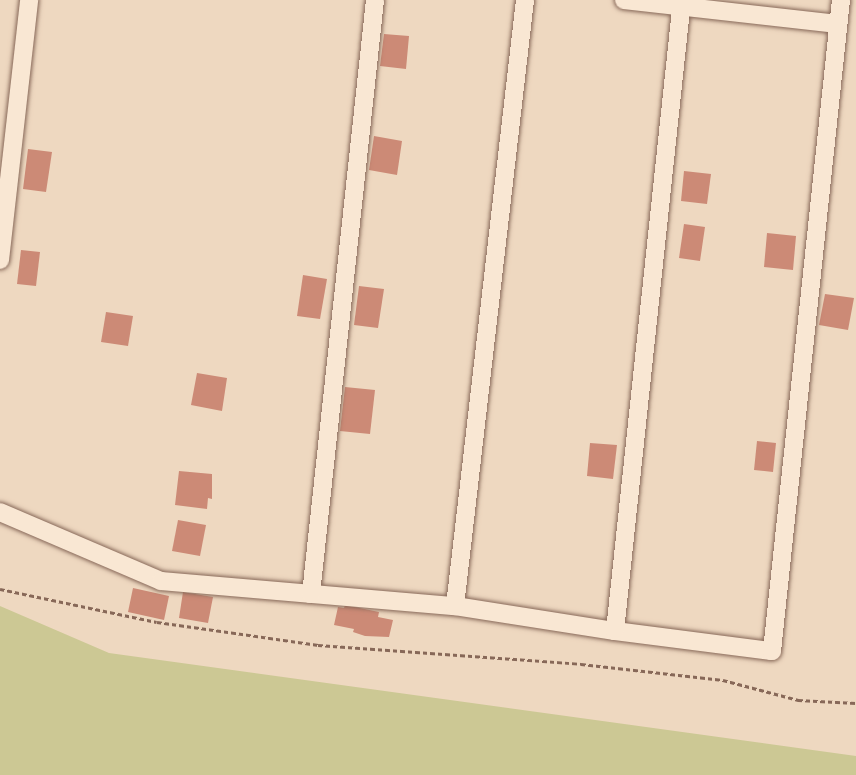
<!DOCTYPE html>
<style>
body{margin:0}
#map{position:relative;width:856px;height:775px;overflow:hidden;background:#eed8c0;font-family:Merriweather,serif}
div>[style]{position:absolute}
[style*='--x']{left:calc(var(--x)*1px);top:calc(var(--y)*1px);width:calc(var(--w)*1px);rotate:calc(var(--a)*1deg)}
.green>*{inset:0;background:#ccc894}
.building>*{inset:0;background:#cc8a76}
.path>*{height:3px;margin-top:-1.5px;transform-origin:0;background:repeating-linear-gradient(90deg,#876858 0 4.5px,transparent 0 7.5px)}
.roads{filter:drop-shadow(0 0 2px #876858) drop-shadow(0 0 2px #876858)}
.minor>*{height:18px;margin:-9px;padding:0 9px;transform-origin:9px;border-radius:9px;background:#f9e7d3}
span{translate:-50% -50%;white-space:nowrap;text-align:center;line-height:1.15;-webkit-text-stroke:5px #f5e3d0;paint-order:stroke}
</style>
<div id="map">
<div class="green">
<i style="clip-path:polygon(0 606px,109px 653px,856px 756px,856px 775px,0 775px)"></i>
</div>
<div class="building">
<i style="clip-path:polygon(384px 34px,409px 36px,406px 69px,380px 66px)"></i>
<i style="clip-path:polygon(374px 136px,402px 141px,397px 175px,369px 170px)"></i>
<i style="clip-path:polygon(28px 149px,52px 152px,46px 192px,23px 189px)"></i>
<i style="clip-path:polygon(684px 171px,711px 174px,707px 204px,681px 201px)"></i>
<i style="clip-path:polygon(684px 224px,705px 227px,700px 261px,679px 258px)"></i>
<i style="clip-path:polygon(767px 233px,796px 236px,793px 270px,764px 267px)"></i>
<i style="clip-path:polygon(21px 250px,40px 252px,36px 286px,17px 284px)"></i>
<i style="clip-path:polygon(303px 275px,327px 279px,320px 319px,297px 316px)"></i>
<i style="clip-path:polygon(359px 286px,384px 289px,378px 328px,354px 325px)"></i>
<i style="clip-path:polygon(825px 294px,854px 298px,848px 330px,819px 325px)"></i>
<i style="clip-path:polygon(106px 312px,133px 316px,128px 346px,101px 342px)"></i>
<i style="clip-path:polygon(197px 373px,227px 378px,222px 411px,191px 405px)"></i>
<i style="clip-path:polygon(345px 387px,375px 390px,370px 434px,340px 431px)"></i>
<i style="clip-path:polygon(757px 441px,776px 443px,773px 472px,754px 470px)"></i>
<i style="clip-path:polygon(590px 443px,617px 445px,613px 479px,587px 476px)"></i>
<i style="clip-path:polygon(179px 471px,212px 474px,212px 499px,208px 498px,207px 509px,175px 505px)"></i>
<i style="clip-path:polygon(178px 520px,206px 525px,200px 556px,172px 551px)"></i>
<i style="clip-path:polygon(133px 588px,169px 596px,164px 620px,128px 612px)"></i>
<i style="clip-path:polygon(183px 592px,213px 597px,208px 623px,179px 618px)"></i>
<i style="clip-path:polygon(345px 605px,379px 612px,378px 617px,393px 620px,389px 637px,365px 636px,353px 632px,354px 629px,334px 625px,338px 607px,344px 608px)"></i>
</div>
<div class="path">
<i style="--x:0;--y:589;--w:160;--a:11.9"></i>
<i style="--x:157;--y:622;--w:163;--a:8.1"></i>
<i style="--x:318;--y:645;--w:264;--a:4.1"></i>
<i style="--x:581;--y:664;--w:143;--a:6.4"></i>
<i style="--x:723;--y:680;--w:78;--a:14.9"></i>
<i style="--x:798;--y:700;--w:58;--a:3"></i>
</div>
<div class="roads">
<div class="minor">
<i style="--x:624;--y:0;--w:215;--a:6.4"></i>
<i style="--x:0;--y:260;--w:262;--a:-83.6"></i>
<i style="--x:0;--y:512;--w:175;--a:23.2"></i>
<i style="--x:161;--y:581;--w:295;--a:4.9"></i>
<i style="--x:455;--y:606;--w:162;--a:8.9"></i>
<i style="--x:615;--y:631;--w:158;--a:7.3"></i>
<i style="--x:772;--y:651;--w:655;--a:-83.95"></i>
<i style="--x:311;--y:594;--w:597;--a:-83.85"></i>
<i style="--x:455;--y:606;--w:610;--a:-83.41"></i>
<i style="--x:615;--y:631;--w:635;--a:-83.94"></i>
</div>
</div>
</div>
